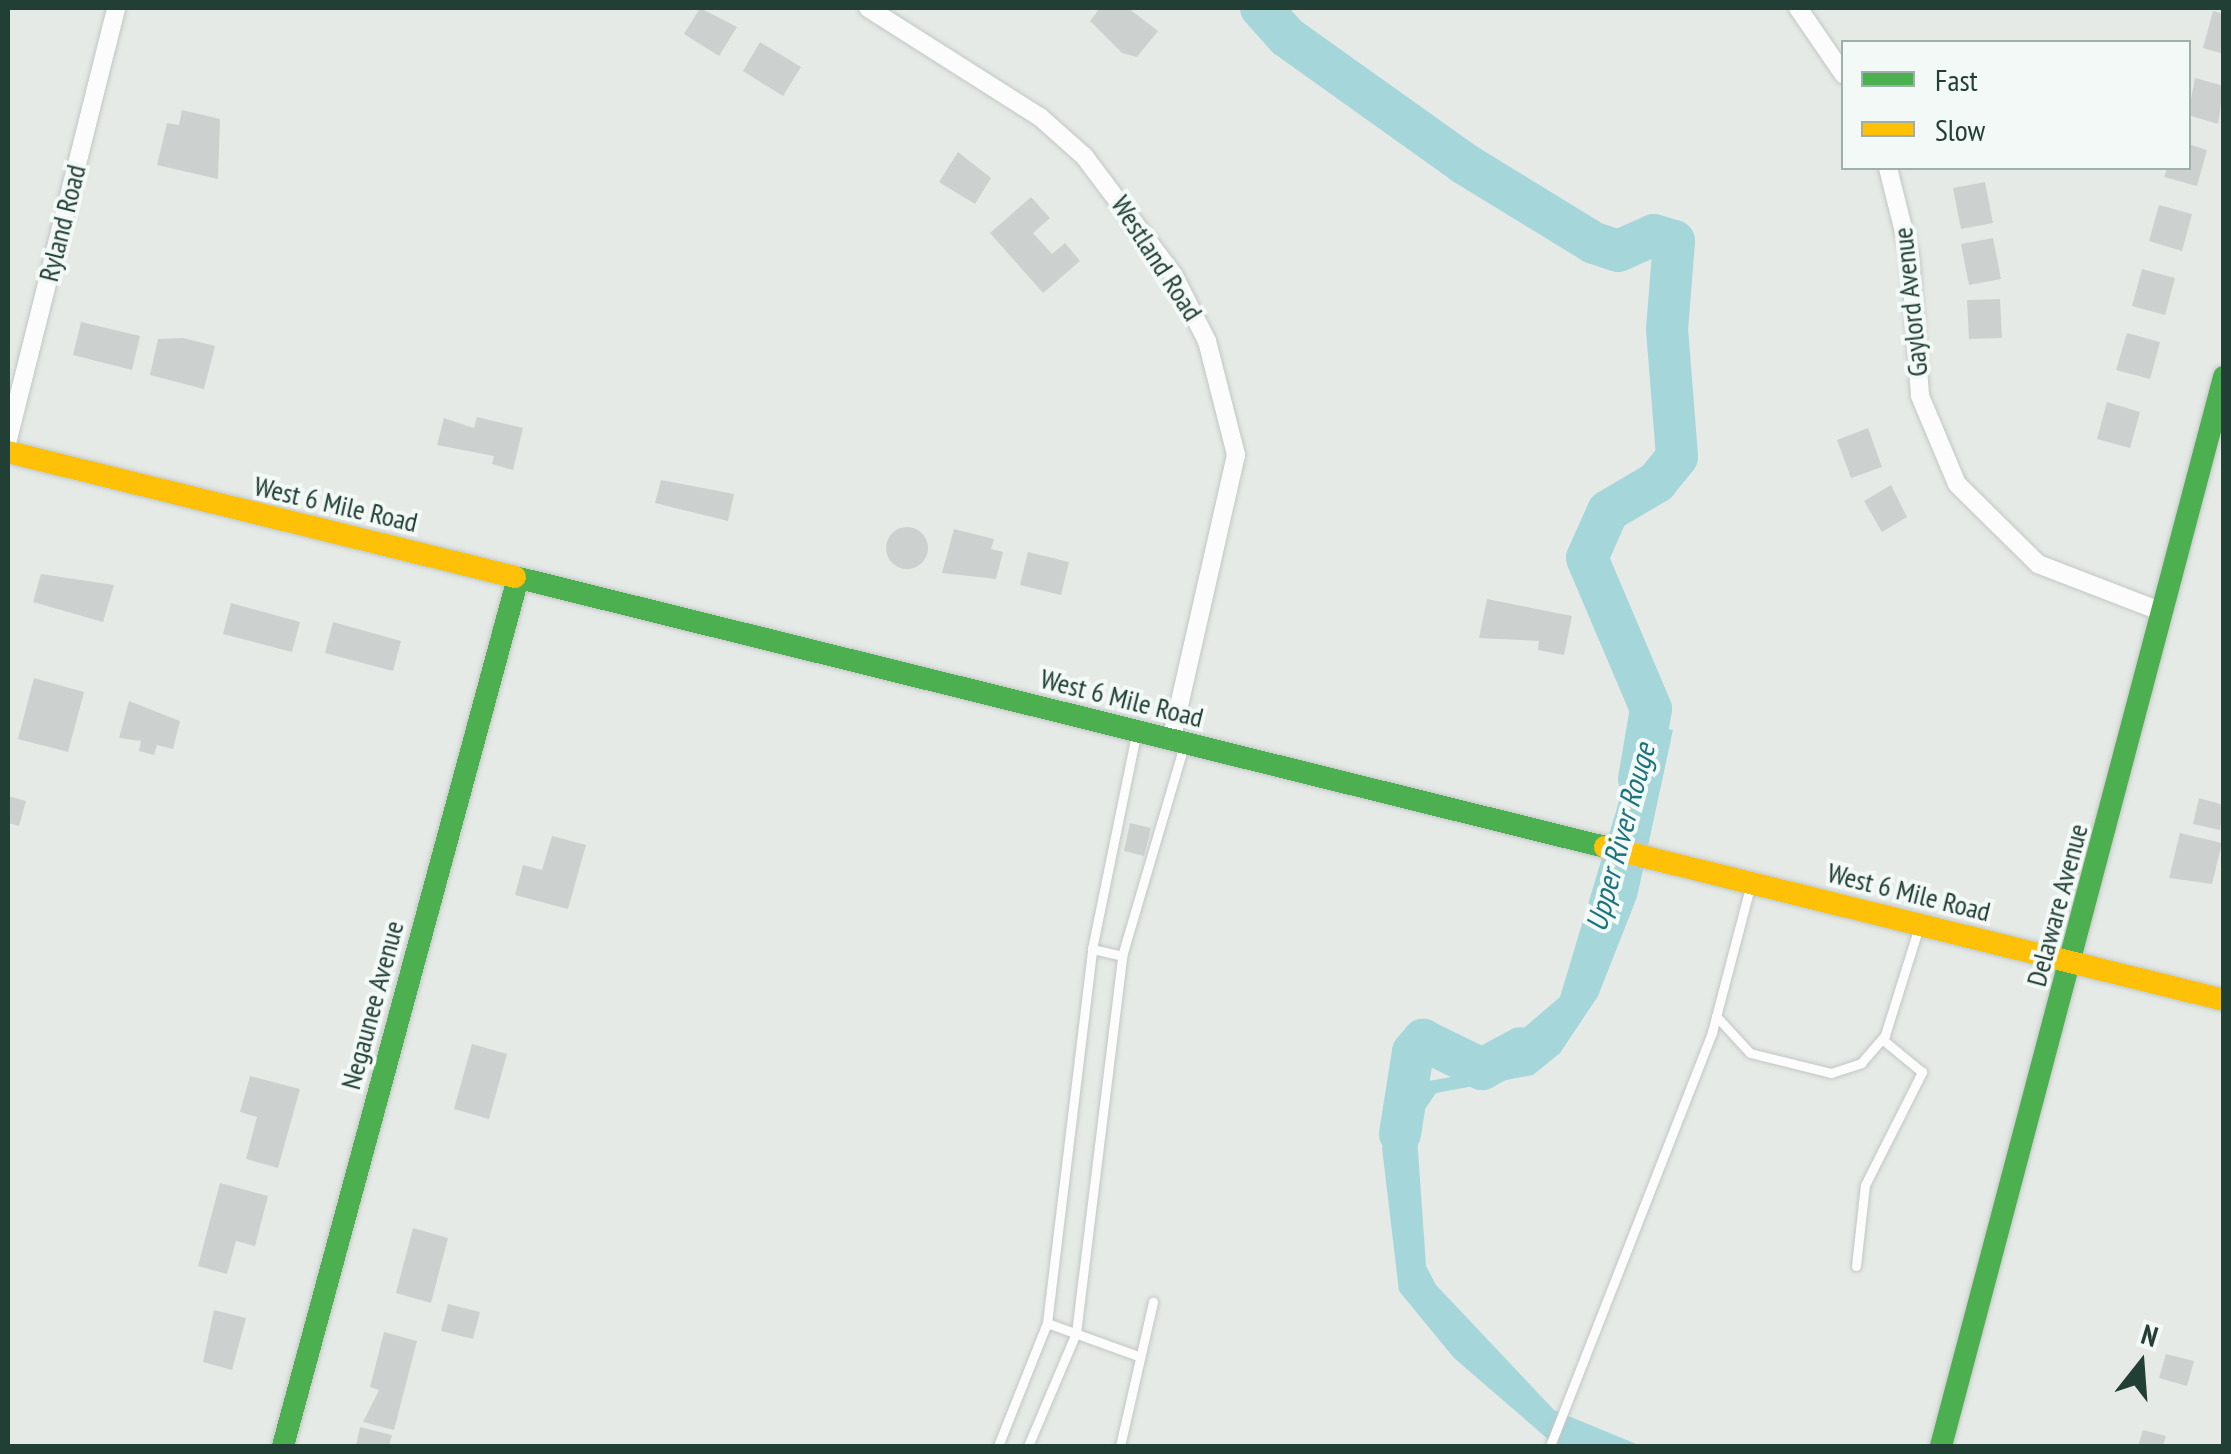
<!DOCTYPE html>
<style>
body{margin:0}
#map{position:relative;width:2231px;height:1454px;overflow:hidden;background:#e5eae7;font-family:"PT Sans Narrow",sans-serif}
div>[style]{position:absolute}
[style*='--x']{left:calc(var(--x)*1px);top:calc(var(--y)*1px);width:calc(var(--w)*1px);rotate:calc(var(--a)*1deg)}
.water>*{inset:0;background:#a4d6da}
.river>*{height:42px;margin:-21px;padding:0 21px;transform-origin:21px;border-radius:21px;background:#a4d6da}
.building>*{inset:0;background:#ccd1cf}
.round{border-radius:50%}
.roads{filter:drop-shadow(0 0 2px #c2c7c4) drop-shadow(0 0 2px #c2c7c4)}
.lane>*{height:9px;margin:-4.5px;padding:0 4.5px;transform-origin:4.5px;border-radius:4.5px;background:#fbfcfb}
.street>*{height:18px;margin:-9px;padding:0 9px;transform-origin:9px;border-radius:9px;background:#fbfcfb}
.fast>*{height:22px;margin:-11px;padding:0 11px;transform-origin:11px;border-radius:11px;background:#4caf50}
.slow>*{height:22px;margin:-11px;padding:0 11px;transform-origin:11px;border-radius:11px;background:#ffc107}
span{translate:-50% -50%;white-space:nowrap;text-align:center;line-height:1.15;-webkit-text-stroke:8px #f3f9f6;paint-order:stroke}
.street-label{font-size:28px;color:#213f35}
.water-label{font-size:30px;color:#19747e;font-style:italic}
.frame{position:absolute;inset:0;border:10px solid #213f35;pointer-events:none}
.legend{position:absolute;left:1841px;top:40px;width:350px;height:130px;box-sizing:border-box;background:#f3f9f6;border:2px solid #9fafa9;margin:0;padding:12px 18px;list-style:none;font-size:30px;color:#213f35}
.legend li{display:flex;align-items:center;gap:20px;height:50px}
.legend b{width:50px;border:2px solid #9fafa9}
.north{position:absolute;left:2091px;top:1314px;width:100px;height:100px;-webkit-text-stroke:8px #f3f9f6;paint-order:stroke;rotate:17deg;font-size:28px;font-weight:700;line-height:40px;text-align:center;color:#213f35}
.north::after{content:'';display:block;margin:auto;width:35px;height:45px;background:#213f35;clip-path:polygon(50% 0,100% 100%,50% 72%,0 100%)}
</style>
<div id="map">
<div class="water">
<i style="clip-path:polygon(1642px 725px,1673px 730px,1637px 897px,1598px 996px,1560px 1053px,1533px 1075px,1436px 1093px,1416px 1122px,1426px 1266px,1436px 1285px,1554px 1410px,1641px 1446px,1556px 1446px,1454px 1358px,1399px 1291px,1382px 1148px,1398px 1086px,1452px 1077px,1490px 1057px,1560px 997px)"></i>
</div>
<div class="river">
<i style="--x:1261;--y:8;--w:39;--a:48"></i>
<i style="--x:1287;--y:37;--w:219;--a:35.5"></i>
<i style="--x:1465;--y:164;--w:151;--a:31.5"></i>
<i style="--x:1594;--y:243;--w:25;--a:18"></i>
<i style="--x:1618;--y:251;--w:39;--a:-24"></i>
<i style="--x:1654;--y:235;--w:21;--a:17"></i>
<i style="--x:1674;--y:241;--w:88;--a:94.5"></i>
<i style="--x:1667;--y:329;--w:128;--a:85.5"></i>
<i style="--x:1677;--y:457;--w:32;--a:129"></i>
<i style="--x:1657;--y:482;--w:57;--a:149.4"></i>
<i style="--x:1608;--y:511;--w:51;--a:114.1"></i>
<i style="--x:1587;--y:558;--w:164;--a:67"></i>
<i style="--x:1651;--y:709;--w:71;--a:99.7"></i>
<i style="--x:1400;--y:1134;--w:83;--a:-81"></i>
<i style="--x:1413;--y:1052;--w:16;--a:-50"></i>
<i style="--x:1423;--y:1040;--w:66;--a:26.2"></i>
<i style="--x:1482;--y:1069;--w:44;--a:-28.3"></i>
</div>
<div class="building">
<i style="clip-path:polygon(700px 8px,737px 27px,719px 56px,684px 34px)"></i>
<i style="clip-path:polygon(1100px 8px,1128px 8px,1158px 31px,1137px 57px,1122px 53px,1090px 21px)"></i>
<i style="clip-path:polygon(2213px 11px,2224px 14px,2224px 54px,2203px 48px)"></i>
<i style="clip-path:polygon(760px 42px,801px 67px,783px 96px,743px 71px)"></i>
<i style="clip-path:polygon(2195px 78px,2224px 86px,2218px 124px,2188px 115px)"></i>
<i style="clip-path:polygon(182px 110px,220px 119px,218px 179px,157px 165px,167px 123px,179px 125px)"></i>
<i style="clip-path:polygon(2188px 144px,2207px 150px,2197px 186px,2164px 177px,2167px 168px,2188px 168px)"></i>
<i style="clip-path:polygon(958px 152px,991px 178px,975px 204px,939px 182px)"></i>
<i style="clip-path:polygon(1985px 182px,1993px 223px,1961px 229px,1953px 188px)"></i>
<i style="clip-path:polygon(1031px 197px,1050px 218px,1033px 233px,1052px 254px,1065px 243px,1080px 261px,1043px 293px,990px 233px)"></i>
<i style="clip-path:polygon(2159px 205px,2192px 214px,2182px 251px,2149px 241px)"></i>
<i style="clip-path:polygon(1993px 238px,2001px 279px,1969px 285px,1961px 244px)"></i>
<i style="clip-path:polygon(2142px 269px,2175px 278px,2165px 315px,2132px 306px)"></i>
<i style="clip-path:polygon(2000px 299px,2002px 338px,1969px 339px,1967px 300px)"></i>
<i style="clip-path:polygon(81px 322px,140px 336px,132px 370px,73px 355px)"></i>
<i style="clip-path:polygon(2127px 333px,2160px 342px,2150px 379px,2116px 370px)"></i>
<i style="clip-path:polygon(183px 338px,215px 346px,204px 389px,150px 375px,158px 339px)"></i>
<i style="clip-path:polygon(2107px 402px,2140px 412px,2130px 448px,2097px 439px)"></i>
<i style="clip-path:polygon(477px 417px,523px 428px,513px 470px,492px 464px,494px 456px,437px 445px,444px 418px,474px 428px)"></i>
<i style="clip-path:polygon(1868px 428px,1882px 467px,1851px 478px,1837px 440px)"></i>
<i style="clip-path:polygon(661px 480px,734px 494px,728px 521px,655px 503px)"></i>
<i style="clip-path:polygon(1891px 485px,1907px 517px,1882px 532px,1864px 501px)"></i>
<i class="round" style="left:886px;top:527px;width:42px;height:42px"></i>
<i style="clip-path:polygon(954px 529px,994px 539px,991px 549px,1003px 552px,996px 579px,942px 573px)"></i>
<i style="clip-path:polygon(1028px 552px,1069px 562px,1061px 595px,1020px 585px)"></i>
<i style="clip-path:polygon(41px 574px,114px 585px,103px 622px,33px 602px)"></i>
<i style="clip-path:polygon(1487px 599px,1572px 616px,1564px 655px,1538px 650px,1539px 641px,1479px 638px)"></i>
<i style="clip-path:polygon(231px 603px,300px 622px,292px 652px,223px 634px)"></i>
<i style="clip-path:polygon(333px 622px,401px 641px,393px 671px,325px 653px)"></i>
<i style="clip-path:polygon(34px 678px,84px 692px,68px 752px,18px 739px)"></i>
<i style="clip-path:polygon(129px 701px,180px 721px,173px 749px,157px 745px,154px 755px,139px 751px,141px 741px,119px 738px)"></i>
<i style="clip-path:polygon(8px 796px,26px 801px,19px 826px,8px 823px)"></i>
<i style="clip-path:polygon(2199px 798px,2224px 805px,2220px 830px,2193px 824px)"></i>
<i style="clip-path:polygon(1130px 823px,1151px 828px,1144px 856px,1124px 851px)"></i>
<i style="clip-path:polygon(2180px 833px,2222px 843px,2212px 884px,2169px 878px)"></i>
<i style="clip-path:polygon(552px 836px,586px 845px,568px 909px,515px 895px,523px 865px,542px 870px)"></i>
<i style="clip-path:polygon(472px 1044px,507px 1054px,489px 1119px,454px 1109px)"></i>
<i style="clip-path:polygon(250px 1076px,300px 1089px,278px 1168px,246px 1159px,257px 1117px,240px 1112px)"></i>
<i style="clip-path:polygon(220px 1183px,268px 1196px,255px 1246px,236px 1241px,227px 1274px,198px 1266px)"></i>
<i style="clip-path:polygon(413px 1228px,448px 1238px,431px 1303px,396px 1293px)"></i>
<i style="clip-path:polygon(448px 1304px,480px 1312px,473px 1339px,441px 1331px)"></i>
<i style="clip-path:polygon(214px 1310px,246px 1318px,232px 1370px,203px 1362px)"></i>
<i style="clip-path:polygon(384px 1332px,417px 1341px,394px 1430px,363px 1422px,379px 1390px,370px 1387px)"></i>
<i style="clip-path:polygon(2166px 1354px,2194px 1361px,2187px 1386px,2159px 1378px)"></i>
<i style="clip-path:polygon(360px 1427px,392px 1435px,389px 1446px,356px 1446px)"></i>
<i style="clip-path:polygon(2143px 1430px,2166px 1436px,2163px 1446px,2138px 1446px)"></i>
</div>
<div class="roads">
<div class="lane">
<i style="--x:1092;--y:949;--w:31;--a:13"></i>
<i style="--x:1716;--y:1016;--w:50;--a:47.4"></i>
<i style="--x:1750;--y:1053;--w:83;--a:13.9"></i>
<i style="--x:1831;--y:1073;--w:32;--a:-18"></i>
<i style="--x:1861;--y:1063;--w:37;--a:-49"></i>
<i style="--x:1885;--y:1035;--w:110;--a:-72.6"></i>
<i style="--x:1856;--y:1266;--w:81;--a:-83.7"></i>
<i style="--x:1865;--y:1185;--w:127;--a:-63.2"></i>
<i style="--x:1922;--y:1072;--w:52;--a:-140.5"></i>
<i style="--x:1047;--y:1323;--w:97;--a:19.9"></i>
<i style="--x:998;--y:1446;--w:132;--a:-68.3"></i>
<i style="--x:1047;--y:1323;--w:377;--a:-83.1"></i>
<i style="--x:1092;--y:949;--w:218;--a:-78.4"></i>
<i style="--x:1028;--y:1446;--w:123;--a:-67"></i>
<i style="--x:1076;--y:1333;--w:380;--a:-83"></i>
<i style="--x:1122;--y:956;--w:219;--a:-73.6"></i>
<i style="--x:1120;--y:1446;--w:148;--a:-77.1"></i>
<i style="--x:1550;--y:1446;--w:445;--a:-68.6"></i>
<i style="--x:1712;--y:1032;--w:150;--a:-75.3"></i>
</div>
<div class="street">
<i style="--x:868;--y:8;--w:204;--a:32.4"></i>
<i style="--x:1040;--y:117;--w:59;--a:41.6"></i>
<i style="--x:1084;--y:156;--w:150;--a:53.1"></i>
<i style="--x:1174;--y:276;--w:73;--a:63.1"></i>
<i style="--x:1207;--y:341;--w:118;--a:75.7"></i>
<i style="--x:1236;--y:455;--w:293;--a:102.8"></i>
<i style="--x:1798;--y:8;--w:81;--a:55.5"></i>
<i style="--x:1888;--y:168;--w:91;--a:76"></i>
<i style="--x:1910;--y:256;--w:140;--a:85.9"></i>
<i style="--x:1920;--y:396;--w:95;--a:67.2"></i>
<i style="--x:1957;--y:484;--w:114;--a:44.6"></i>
<i style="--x:2038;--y:564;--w:131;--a:21.1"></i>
<i style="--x:8;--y:439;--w:444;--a:-75.9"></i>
</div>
<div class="fast">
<i style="--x:515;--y:577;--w:1123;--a:13.91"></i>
<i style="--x:283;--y:1446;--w:899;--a:-74.85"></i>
<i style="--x:1941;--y:1446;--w:1106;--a:-75.17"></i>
</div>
<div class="slow">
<i style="--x:8;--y:452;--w:522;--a:13.85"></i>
<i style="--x:1605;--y:847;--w:638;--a:13.88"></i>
</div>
</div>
<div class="street-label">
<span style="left:62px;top:223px;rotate:-76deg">Ryland Road</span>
<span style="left:1157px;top:258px;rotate:57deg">Westland Road</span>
<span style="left:1910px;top:302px;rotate:-96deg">Gaylord Avenue</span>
<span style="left:336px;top:504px;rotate:13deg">West 6 Mile Road</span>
<span style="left:1122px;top:698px;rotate:14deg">West 6 Mile Road</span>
<span style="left:1909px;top:892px;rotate:14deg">West 6 Mile Road</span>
<span style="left:2057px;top:905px;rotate:-75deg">Delaware Avenue</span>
<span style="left:372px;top:1005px;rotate:-75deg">Negaunee Avenue</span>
</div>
<div class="water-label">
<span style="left:1620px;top:837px;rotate:-75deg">Upper River Rouge</span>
</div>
<div class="frame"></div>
<ul class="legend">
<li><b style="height:12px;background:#4caf50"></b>Fast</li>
<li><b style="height:12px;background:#ffc107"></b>Slow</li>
</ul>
<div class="north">N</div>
</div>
